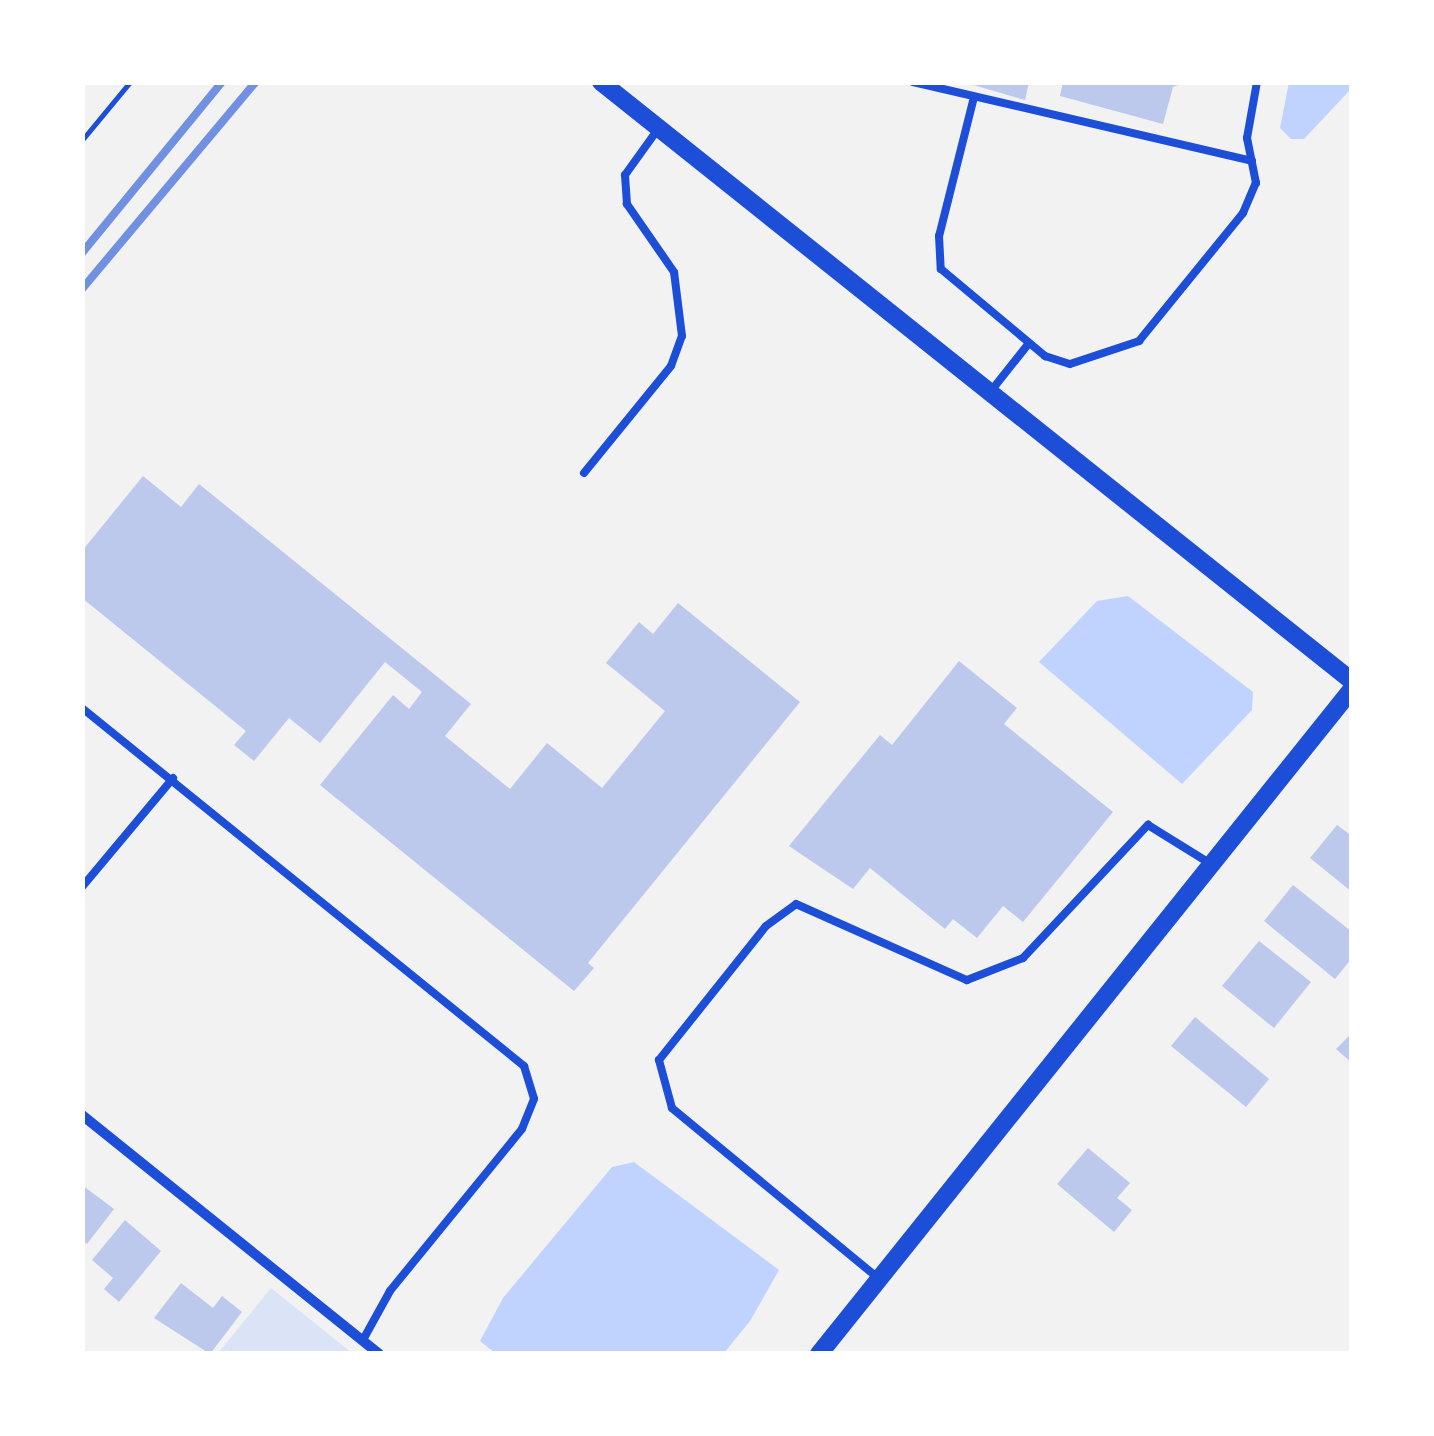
<!DOCTYPE html>
<style>
body{margin:0}
#map{position:relative;width:1434px;height:1436px;overflow:hidden;background:#f2f2f2;font-family:Commissioner,sans-serif}
div>[style]{position:absolute}
[style*='--x']{left:calc(var(--x)*1px);top:calc(var(--y)*1px);width:calc(var(--w)*1px);rotate:calc(var(--a)*1deg)}
.green>*{inset:0;background:#dbe4f7}
.water>*{inset:0;background:#bfd3fe}
.building>*{inset:0;background:#bdc9ec}
.path>*{height:5px;margin:-2.5px;padding:0 2.5px;transform-origin:2.5px;border-radius:2.5px;background:#1d4ed8}
.service>*{height:8px;margin:-4px;padding:0 4px;transform-origin:4px;border-radius:4px;background:#1d4ed8}
.minor>*{height:10px;margin:-5px;padding:0 5px;transform-origin:5px;border-radius:5px;background:#1d4ed8}
.tertiary>*{height:18px;margin:-9px;padding:0 9px;transform-origin:9px;border-radius:9px;background:#1d4ed8}
.rail>*{height:8px;margin:-4px;padding:0 4px;transform-origin:4px;border-radius:4px;background:#7290e2}
span{translate:-50% -50%;white-space:nowrap;text-align:center;line-height:1.15;-webkit-text-stroke:10px #fff;paint-order:stroke}
.frame{position:absolute;inset:0;border:85px solid #fff;pointer-events:none}
</style>
<div id="map">
<div class="green">
<i style="clip-path:polygon(271px 1288px,352px 1353px,218px 1353px)"></i>
</div>
<div class="water">
<i style="clip-path:polygon(1289px 82px,1351px 83px,1351px 89px,1304px 139px,1291px 139px,1280px 128px)"></i>
<i style="clip-path:polygon(1128px 596px,1253px 692px,1252px 710px,1182px 784px,1039px 662px,1097px 601px)"></i>
<i style="clip-path:polygon(634px 1162px,779px 1270px,750px 1321px,724px 1353px,495px 1353px,480px 1341px,503px 1298px,612px 1167px)"></i>
</div>
<div class="building">
<i style="clip-path:polygon(963px 82px,1029px 82px,1025px 100px)"></i>
<i style="clip-path:polygon(1063px 82px,1185px 82px,1173px 87px,1163px 124px,1060px 96px)"></i>
<i style="clip-path:polygon(143px 476px,181px 507px,199px 484px,471px 704px,445px 736px,510px 789px,547px 743px,602px 788px,665px 711px,606px 663px,639px 622px,653px 634px,678px 603px,800px 702px,588px 963px,594px 968px,574px 991px,320px 785px,393px 695px,409px 709px,422px 692px,385px 662px,320px 743px,289px 718px,254px 761px,234px 745px,246px 731px,82px 598px,82px 551px)"></i>
<i style="clip-path:polygon(959px 661px,1017px 708px,1004px 724px,1113px 812px,1023px 922px,1003px 906px,977px 938px,953px 919px,945px 929px,870px 868px,853px 889px,789px 846px,880px 735px,892px 745px)"></i>
<i style="clip-path:polygon(1337px 825px,1352px 836px,1352px 892px,1310px 858px)"></i>
<i style="clip-path:polygon(1293px 885px,1352px 932px,1352px 958px,1335px 979px,1264px 921px)"></i>
<i style="clip-path:polygon(1259px 941px,1311px 982px,1274px 1028px,1222px 986px)"></i>
<i style="clip-path:polygon(1195px 1017px,1269px 1079px,1246px 1107px,1171px 1046px)"></i>
<i style="clip-path:polygon(1352px 1033px,1352px 1063px,1336px 1049px)"></i>
<i style="clip-path:polygon(1088px 1148px,1130px 1183px,1117px 1198px,1132px 1210px,1114px 1232px,1057px 1184px)"></i>
<i style="clip-path:polygon(82px 1185px,114px 1209px,87px 1244px,82px 1240px)"></i>
<i style="clip-path:polygon(125px 1220px,161px 1251px,119px 1302px,104px 1289px,113px 1278px,92px 1260px)"></i>
<i style="clip-path:polygon(181px 1283px,213px 1308px,222px 1296px,242px 1312px,210px 1354px,154px 1318px)"></i>
</div>
<div class="path">
<i style="--x:82;--y:140;--w:75;--a:-50.4"></i>
</div>
<div class="service">
<i style="--x:913;--y:82;--w:348;--a:13.1"></i>
<i style="--x:974;--y:97;--w:143;--a:104.1"></i>
<i style="--x:939;--y:236;--w:33;--a:87"></i>
<i style="--x:941;--y:269;--w:136;--a:39.9"></i>
<i style="--x:1045;--y:356;--w:26;--a:18"></i>
<i style="--x:1070;--y:364;--w:73;--a:-18.4"></i>
<i style="--x:1139;--y:341;--w:165;--a:-50.9"></i>
<i style="--x:1243;--y:213;--w:33;--a:-67"></i>
<i style="--x:1256;--y:183;--w:46;--a:-101.3"></i>
<i style="--x:1247;--y:138;--w:57;--a:-79.9"></i>
<i style="--x:991;--y:391;--w:61;--a:-51.6"></i>
<i style="--x:584;--y:473;--w:138;--a:-50.9"></i>
<i style="--x:671;--y:366;--w:32;--a:-70"></i>
<i style="--x:682;--y:336;--w:64;--a:-97.1"></i>
<i style="--x:674;--y:272;--w:83;--a:-124.7"></i>
<i style="--x:627;--y:204;--w:29;--a:-94"></i>
<i style="--x:625;--y:175;--w:57;--a:-54.3"></i>
<i style="--x:82;--y:708;--w:569;--a:39.01"></i>
<i style="--x:524;--y:1066;--w:34;--a:73"></i>
<i style="--x:534;--y:1099;--w:32;--a:112"></i>
<i style="--x:522;--y:1129;--w:209;--a:129.2"></i>
<i style="--x:390;--y:1291;--w:56;--a:118.9"></i>
<i style="--x:82;--y:887;--w:142;--a:-50.1"></i>
<i style="--x:878;--y:1278;--w:267;--a:-140.5"></i>
<i style="--x:672;--y:1108;--w:50;--a:-105.2"></i>
<i style="--x:659;--y:1060;--w:171;--a:-51.4"></i>
<i style="--x:766;--y:926;--w:37;--a:-36"></i>
<i style="--x:796;--y:904;--w:187;--a:24"></i>
<i style="--x:967;--y:980;--w:60;--a:-21.4"></i>
<i style="--x:1023;--y:958;--w:183;--a:-46.8"></i>
<i style="--x:1148;--y:825;--w:74;--a:31.8"></i>
</div>
<div class="minor">
<i style="--x:82;--y:1115;--w:381;--a:38.8"></i>
</div>
<div class="tertiary">
<i style="--x:601;--y:82;--w:961;--a:38.58"></i>
<i style="--x:819;--y:1354;--w:852;--a:-51.29"></i>
</div>
<div class="rail">
<i style="--x:82;--y:253;--w:221;--a:-50.7"></i>
<i style="--x:82;--y:289;--w:270;--a:-50"></i>
</div>
<div class="frame"></div>
</div>
